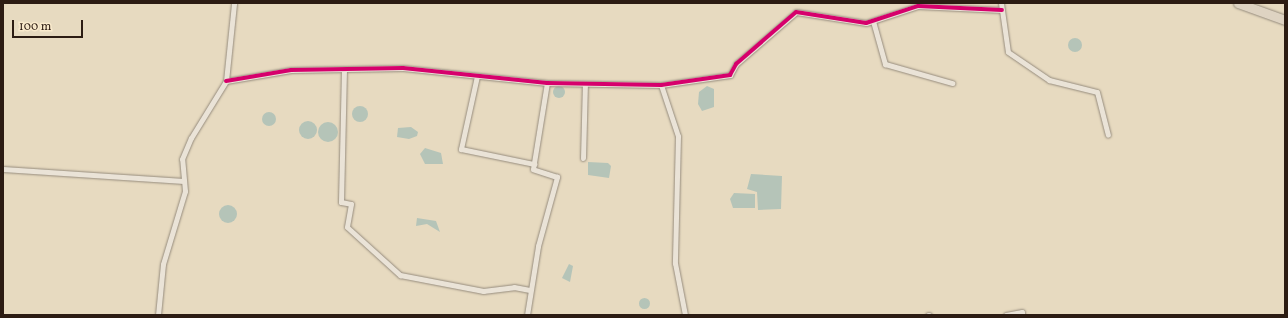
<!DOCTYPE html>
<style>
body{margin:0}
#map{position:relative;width:1288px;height:318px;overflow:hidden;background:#e7dac0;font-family:Vollkorn,serif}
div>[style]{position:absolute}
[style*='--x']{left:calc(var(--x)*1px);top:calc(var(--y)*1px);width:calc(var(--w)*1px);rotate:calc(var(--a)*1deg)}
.water>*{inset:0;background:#b5c4b8}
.round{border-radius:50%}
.roads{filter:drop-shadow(0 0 1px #968c7d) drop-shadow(0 0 1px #968c7d)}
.street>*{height:5px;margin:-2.5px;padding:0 2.5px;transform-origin:2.5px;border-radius:2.5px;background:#eae3d7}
.highway>*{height:9px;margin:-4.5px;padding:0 4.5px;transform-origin:4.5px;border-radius:4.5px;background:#ded3c2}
.cycleway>*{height:4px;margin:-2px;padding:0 2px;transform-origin:2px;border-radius:2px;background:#d6006c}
span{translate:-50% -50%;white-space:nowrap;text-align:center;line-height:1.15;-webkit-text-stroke:3px #faeacc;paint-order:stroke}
.frame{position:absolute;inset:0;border:4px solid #2c1c13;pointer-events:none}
.scale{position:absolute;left:12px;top:20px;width:71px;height:18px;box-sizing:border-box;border:2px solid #2c1c13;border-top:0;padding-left:5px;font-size:12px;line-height:14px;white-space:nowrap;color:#2c1c13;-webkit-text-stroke:3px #faeacc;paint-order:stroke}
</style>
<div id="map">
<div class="water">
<i class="round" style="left:1068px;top:38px;width:14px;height:14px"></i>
<i style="clip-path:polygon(707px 86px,714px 89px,714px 107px,702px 111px,698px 104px,699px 92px)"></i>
<i class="round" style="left:553px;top:86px;width:12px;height:12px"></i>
<i class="round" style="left:352px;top:106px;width:16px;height:16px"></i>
<i class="round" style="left:262px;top:112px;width:14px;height:14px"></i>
<i class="round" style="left:299px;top:121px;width:18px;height:18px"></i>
<i class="round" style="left:318px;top:122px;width:20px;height:20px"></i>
<i style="clip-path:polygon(411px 127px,418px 132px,417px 136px,409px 139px,397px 137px,398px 128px)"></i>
<i style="clip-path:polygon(425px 148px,441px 153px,443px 164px,425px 164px,420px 154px)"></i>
<i style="clip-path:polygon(588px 162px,608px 163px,611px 166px,609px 178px,588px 175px)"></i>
<i style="clip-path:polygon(751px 174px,782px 176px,781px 209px,758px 210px,757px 192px,747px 189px)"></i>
<i style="clip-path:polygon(734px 193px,755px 194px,755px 208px,733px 208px,730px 199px)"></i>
<i class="round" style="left:219px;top:205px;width:18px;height:18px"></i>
<i style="clip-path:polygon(417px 218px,436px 221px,440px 232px,427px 224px,416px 226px)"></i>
<i style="clip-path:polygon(569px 264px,573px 266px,570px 282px,562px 278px)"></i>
<i class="round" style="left:638.5px;top:297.5px;width:11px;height:11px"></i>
</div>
<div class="roads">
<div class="street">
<i style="--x:1001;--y:3;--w:49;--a:81.9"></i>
<i style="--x:1008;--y:52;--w:50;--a:34.3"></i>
<i style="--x:1049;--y:80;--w:49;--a:14"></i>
<i style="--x:1097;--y:92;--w:44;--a:75.7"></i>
<i style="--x:873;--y:21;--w:45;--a:74.4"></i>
<i style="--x:885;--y:64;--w:70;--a:15.8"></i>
<i style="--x:344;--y:69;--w:133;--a:91.3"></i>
<i style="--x:341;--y:202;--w:10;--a:11"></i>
<i style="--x:351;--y:204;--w:23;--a:100"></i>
<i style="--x:347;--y:227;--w:72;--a:42.2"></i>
<i style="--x:400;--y:275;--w:85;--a:10.9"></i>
<i style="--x:483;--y:291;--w:31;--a:-7"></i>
<i style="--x:514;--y:287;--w:16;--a:11"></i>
<i style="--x:477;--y:76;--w:75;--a:102.4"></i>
<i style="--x:461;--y:149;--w:75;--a:11.6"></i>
<i style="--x:226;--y:81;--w:66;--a:-9.6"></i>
<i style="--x:291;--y:70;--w:112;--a:-1"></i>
<i style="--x:403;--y:68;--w:145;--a:5.9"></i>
<i style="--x:547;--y:83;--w:114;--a:1"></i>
<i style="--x:661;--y:85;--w:70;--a:-8.2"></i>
<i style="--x:730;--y:75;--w:13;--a:-61"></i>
<i style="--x:736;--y:64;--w:79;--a:-40.9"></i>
<i style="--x:796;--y:12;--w:71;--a:8.9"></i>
<i style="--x:866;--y:23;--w:55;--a:-18.1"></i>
<i style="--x:918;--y:6;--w:84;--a:2.7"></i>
<i style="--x:661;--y:85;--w:54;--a:71.6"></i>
<i style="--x:678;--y:136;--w:127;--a:91.4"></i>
<i style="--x:675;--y:263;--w:53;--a:79.1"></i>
<i style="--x:583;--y:158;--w:74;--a:-88.5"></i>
<i style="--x:3;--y:169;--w:181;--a:3.8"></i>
<i style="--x:158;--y:315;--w:51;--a:-84.4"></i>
<i style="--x:163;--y:264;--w:76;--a:-73.2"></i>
<i style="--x:185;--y:191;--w:32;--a:-95"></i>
<i style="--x:182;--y:159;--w:23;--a:-67"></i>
<i style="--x:191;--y:138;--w:67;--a:-58.4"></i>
<i style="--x:226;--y:81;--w:78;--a:-84.1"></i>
<i style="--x:527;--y:315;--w:70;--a:-80.9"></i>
<i style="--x:538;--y:246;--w:72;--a:-74.6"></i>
<i style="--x:557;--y:177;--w:25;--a:-162"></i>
<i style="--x:533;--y:169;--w:87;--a:-80.8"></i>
<i style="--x:928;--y:315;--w:1;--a:0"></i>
<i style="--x:1006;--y:315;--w:16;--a:-11"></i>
<i style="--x:1022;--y:312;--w:3;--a:90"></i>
</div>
<div class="highway">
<i style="--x:1238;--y:3;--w:50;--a:19.9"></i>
</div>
</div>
<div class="cycleway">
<i style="--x:226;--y:81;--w:66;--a:-9.6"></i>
<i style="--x:291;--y:70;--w:112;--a:-1"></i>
<i style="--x:403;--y:68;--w:145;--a:5.9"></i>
<i style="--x:547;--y:83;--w:114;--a:1"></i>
<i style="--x:661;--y:85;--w:70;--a:-8.2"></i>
<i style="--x:730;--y:75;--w:13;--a:-61"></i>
<i style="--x:736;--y:64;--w:79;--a:-40.9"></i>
<i style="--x:796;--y:12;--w:71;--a:8.9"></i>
<i style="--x:866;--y:23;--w:55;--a:-18.1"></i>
<i style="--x:918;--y:6;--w:84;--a:2.7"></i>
</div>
<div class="frame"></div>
<div class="scale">100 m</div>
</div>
